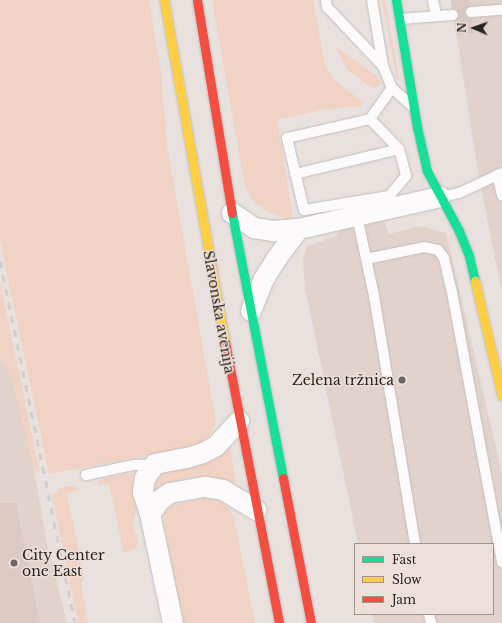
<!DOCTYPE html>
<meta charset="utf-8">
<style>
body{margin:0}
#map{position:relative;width:502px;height:623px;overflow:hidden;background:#e8e1de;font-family:"Libre Baskerville",serif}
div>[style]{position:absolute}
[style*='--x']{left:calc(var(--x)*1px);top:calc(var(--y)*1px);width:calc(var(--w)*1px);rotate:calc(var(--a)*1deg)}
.built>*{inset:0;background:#e1d3cc}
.green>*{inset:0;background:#f1d3c5}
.building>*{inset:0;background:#dbcac2}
.roads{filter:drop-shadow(0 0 1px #c4bebc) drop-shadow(0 0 1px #c4bebc)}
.lane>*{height:10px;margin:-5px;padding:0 5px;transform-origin:5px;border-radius:5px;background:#fcfafa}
.street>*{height:20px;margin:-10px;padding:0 10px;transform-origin:10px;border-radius:10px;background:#fcfafa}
.fast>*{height:9px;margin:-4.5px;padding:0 4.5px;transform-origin:4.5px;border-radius:4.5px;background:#16e098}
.slow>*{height:9px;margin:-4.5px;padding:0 4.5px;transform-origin:4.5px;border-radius:4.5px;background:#ffcf43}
.jam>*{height:9px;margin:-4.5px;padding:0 4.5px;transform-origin:4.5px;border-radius:4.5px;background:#f24e42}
.rail>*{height:3px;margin-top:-1.5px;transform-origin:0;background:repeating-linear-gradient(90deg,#d1cfcf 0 7px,transparent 0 14px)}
.dots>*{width:11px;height:11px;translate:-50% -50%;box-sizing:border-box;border:2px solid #ede0d9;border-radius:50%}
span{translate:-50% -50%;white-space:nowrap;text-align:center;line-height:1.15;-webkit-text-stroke:3px #ede0d9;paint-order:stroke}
.street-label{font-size:14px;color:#292421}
.poi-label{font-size:14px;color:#292421}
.right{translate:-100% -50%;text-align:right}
.left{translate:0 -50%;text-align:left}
.legend{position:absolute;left:354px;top:543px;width:140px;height:72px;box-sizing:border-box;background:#ede0d9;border:1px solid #9f958f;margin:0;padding:5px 7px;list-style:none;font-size:12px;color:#292421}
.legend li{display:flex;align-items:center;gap:8px;height:20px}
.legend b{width:20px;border:1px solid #9f958f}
.north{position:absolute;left:454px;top:8px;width:40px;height:40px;-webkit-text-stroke:3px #ede0d9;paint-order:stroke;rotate:272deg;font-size:11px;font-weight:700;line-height:16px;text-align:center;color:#292421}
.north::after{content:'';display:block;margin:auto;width:14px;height:18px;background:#292421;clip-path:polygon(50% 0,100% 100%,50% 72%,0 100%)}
</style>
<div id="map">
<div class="built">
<i style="clip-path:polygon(451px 0,502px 0,502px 293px,478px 172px)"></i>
<i style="clip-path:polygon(383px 218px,389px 234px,419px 226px,446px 233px,502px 473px,502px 623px,374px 623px,373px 614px,493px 614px,493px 544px,358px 544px,305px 287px,303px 259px,307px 246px,336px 236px,341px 227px)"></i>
<i style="clip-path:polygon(0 358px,12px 376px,34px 470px,47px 543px,67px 623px,0 623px)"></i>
</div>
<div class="green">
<i style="clip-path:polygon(0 0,149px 0,161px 72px,167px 146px,215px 417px,215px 424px,211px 433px,203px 442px,191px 447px,49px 474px,0 241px)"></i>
<i style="clip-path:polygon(212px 0,313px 0,325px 65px,333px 78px,344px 88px,365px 103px,358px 106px,322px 110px,277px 120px,293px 219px,283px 218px,267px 211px,254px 202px,245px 187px)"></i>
<i style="clip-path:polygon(382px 0,385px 0,399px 78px,397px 81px)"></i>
<i style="clip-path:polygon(336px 47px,377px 76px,380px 83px,379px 86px,374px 88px,369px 86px,348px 70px,342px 61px)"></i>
<i style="clip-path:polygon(0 281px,40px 473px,34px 470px,12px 376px,0 358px)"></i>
<i style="clip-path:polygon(228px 445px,230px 446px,236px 483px,207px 477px,193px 477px,160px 486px,153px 492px,154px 481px,163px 472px,201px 464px,213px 460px)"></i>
<i style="clip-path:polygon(132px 473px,136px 474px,138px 503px,133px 523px,138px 543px,135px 549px,124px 553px,109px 484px,97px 485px,101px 479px)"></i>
<i style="clip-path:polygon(73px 485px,79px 489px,67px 494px,81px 560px,84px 579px,81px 583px,86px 612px,84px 614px,88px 623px,78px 623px,52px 496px,60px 488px)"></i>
<i style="clip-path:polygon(207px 497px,215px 498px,224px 503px,230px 510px,234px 519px,255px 623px,182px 623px,164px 522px,164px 514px,168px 508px,174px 505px)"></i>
</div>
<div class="building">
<i style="clip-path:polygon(451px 0,469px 0,470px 6px,465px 9px,465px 13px,468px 18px,472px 18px,474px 33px,457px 36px,454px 21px,459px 18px,459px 14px,456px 9px,452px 9px)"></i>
<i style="clip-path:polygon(0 503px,16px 503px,40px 623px,0 623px)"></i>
</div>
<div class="roads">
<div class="lane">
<i style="--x:326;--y:0;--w:7;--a:82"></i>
<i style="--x:327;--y:7;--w:81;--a:46.5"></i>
<i style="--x:383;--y:66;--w:24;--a:68"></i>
<i style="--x:392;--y:88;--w:25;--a:42"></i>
<i style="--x:372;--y:0;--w:67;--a:80.5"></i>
<i style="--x:433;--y:0;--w:16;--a:79"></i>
<i style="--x:471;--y:12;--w:31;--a:-4"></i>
<i style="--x:400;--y:19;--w:53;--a:-4.3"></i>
<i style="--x:370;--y:119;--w:42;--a:46"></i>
<i style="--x:399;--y:149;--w:28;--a:75"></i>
<i style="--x:406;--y:176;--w:26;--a:130"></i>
<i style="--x:389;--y:196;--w:86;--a:170.6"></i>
<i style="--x:304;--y:210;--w:74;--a:-103.3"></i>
<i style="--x:287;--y:138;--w:85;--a:-12.9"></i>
<i style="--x:370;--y:119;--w:38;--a:-55"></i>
<i style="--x:295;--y:174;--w:107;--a:-13.5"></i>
<i style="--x:497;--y:175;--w:21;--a:76"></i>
<i style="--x:440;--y:197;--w:19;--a:-12"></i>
<i style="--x:459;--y:193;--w:47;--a:-24.9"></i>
<i style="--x:357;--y:216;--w:82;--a:78"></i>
<i style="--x:374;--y:296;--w:251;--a:80.6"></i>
<i style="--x:366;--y:259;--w:59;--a:-11.7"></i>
<i style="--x:424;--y:247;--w:14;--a:12"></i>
<i style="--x:438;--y:250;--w:10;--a:53"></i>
<i style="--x:444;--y:258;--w:35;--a:77"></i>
<i style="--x:452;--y:292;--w:275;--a:79.5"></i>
<i style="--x:86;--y:475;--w:49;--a:-11.8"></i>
<i style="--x:134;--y:465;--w:21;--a:-3"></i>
<i style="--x:429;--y:614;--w:9;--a:77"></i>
</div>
<div class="street">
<i style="--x:232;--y:213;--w:27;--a:34"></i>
<i style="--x:254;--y:228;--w:20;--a:9"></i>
<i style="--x:274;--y:231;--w:25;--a:-5"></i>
<i style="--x:299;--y:229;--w:145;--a:-12.8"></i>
<i style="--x:251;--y:311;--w:35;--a:-68"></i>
<i style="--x:264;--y:279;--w:25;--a:-58"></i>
<i style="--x:277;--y:258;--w:36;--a:-53"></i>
<i style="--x:150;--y:514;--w:17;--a:-54"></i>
<i style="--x:160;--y:500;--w:12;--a:-35"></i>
<i style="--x:170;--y:493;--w:36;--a:-10"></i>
<i style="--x:205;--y:487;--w:18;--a:9"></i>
<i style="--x:223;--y:490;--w:39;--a:31"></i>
<i style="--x:173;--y:623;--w:111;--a:-101.9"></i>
<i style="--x:150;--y:514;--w:23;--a:-108"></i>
<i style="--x:143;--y:492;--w:14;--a:-82"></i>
<i style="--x:145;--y:478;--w:17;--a:-54"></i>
<i style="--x:155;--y:464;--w:33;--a:-11"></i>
<i style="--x:187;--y:458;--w:17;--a:-17"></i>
<i style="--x:203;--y:453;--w:15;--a:-28"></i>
<i style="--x:216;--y:446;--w:34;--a:-47"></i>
</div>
<div class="fast">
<i style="--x:396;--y:0;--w:129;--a:80.6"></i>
<i style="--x:417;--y:127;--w:45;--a:77.2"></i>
<i style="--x:427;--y:171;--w:68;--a:61.9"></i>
<i style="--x:459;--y:231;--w:27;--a:68"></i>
<i style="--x:469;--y:256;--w:26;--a:77"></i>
<i style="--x:232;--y:213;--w:270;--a:79.1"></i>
</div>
<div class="slow">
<i style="--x:164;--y:0;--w:347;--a:79.9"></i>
<i style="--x:475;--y:281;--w:118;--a:76.8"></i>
</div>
<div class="jam">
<i style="--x:197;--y:0;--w:216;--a:80.7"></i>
<i style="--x:225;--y:342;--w:286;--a:79.1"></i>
<i style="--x:283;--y:478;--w:148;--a:79.1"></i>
</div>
</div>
<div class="rail">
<i style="--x:0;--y:261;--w:370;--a:78.3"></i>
</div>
<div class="dots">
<i style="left:402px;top:380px;background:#6c6663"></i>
<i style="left:14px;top:563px;background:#6c6663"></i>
</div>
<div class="street-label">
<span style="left:219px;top:312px;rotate:80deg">Slavonska avenija</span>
</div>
<div class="poi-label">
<span class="right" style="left:394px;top:380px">Zelena tržnica</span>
<span class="left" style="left:22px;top:563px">City Center<br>one East</span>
</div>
<ul class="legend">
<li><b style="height:5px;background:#16e098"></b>Fast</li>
<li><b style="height:5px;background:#ffcf43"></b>Slow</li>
<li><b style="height:5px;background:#f24e42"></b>Jam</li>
</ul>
<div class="north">N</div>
</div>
